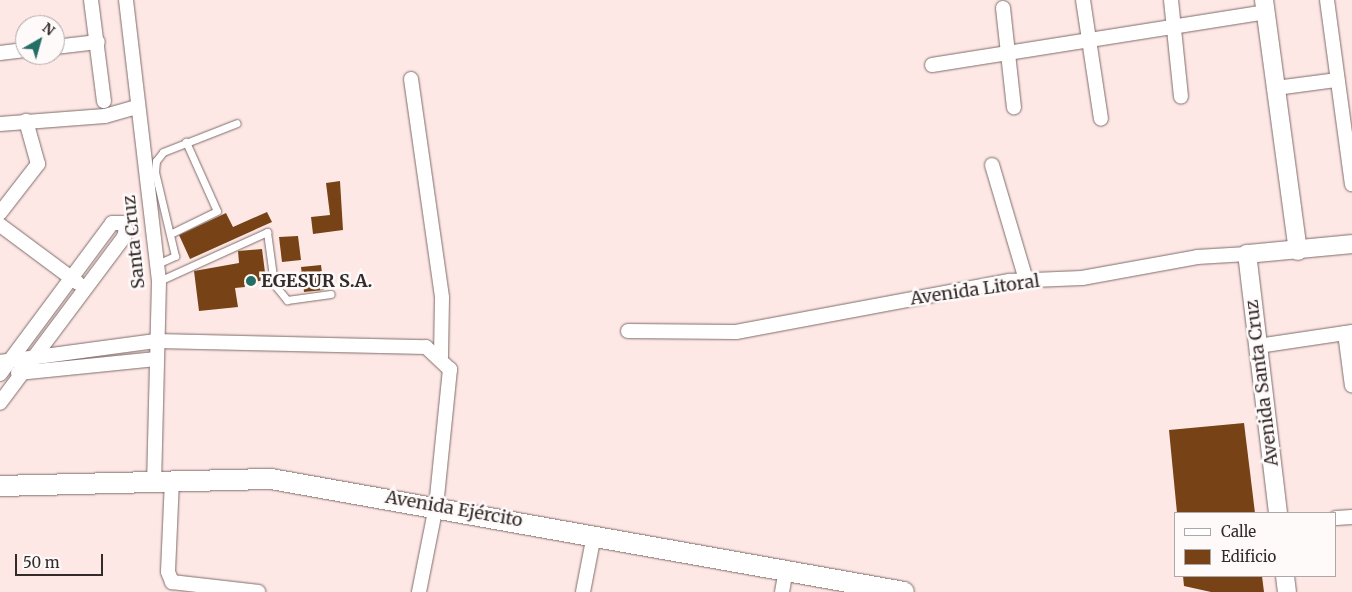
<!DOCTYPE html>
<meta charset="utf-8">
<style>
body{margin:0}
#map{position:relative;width:1352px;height:592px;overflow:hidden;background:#fee8e6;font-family:Merriweather,serif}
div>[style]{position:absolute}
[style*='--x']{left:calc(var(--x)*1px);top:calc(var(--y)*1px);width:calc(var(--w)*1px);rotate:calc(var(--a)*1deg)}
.building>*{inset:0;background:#774216}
.roads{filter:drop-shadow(0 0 1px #7f6c6a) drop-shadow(0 0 1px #7f6c6a)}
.service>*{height:7px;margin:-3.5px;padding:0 3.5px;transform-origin:3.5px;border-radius:3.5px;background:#fff}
.minor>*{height:14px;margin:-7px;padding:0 7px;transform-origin:7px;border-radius:7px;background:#fff}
.tertiary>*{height:18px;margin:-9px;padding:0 9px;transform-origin:9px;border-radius:9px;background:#fff}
.secondary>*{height:20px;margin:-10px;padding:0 10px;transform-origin:10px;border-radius:10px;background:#fff}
.dots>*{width:14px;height:14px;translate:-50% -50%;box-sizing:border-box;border:2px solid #fffafa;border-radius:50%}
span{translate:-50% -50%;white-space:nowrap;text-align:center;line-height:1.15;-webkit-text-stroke:5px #fffafa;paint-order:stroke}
.street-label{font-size:18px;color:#332b2a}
.poi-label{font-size:18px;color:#332b2a;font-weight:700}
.left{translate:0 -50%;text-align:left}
.legend{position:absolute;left:1174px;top:512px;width:162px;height:65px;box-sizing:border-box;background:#fffafa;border:1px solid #ada7a7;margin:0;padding:6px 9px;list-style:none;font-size:15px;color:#332b2a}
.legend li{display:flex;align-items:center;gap:10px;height:25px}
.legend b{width:25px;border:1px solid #ada7a7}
.north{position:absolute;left:15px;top:15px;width:50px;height:50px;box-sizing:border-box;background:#fffafa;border:1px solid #ada7a7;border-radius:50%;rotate:38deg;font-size:14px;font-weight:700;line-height:20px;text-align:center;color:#332b2a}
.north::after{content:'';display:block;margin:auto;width:18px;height:22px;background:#256e66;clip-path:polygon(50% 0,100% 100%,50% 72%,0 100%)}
.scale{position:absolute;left:15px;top:554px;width:88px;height:22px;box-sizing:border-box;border:2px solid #332b2a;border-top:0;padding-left:6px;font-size:15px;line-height:18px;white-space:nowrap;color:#332b2a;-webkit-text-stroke:4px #fffafa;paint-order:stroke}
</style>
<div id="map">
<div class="building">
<i style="clip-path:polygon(340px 181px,343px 230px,313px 234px,311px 217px,330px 215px,326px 183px)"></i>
<i style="clip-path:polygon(267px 212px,272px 222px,190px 259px,179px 235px,226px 213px,233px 227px)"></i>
<i style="clip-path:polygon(298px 236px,301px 260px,282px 262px,279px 237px)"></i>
<i style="clip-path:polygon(262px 249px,266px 280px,244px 283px,245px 287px,235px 288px,238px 307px,199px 311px,194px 271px,239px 263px,238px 251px)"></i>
<i style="clip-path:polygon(321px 265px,324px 290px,304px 292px,301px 267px)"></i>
<i style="clip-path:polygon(1244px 423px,1255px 513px,1177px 513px,1169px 430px)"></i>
<i style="clip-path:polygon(1183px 576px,1262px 576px,1264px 592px,1211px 592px,1184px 586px)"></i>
</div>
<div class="roads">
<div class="service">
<i style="--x:170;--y:234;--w:52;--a:-26.1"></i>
<i style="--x:217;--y:211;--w:76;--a:-114.2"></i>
<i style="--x:157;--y:264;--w:20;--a:-24"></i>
<i style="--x:175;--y:256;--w:86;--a:-103.4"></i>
<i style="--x:155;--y:172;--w:11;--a:-85"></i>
<i style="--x:156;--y:161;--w:11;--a:-52"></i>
<i style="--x:163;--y:152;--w:79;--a:-21.4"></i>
<i style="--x:159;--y:281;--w:119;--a:-24.4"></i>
<i style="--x:267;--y:232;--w:52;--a:82.3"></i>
<i style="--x:274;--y:284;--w:21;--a:51"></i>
<i style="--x:287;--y:300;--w:44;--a:-7.8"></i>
</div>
<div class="minor">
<i style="--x:91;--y:0;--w:102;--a:82.7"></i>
<i style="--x:126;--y:0;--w:283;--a:83.3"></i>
<i style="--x:159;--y:281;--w:200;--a:91.4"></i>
<i style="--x:1083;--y:0;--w:120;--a:81.4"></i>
<i style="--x:1171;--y:0;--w:97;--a:84.1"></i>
<i style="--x:1327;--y:0;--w:186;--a:82.3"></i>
<i style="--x:1003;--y:8;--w:100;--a:83.7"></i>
<i style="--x:55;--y:47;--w:43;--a:-6.6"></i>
<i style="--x:0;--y:53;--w:25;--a:-7"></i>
<i style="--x:932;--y:65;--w:337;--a:-9"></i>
<i style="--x:411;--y:79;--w:221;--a:81.9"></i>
<i style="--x:442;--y:298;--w:59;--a:91"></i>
<i style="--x:1276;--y:88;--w:62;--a:-7.5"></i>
<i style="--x:0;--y:124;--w:105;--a:-4.4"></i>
<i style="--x:105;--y:116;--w:32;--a:-16"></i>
<i style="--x:992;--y:165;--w:120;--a:73.5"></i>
<i style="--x:0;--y:213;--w:62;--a:-52.2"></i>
<i style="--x:38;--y:164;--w:45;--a:-105.6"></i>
<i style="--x:0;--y:225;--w:97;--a:36.6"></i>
<i style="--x:628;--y:331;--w:108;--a:0.5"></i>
<i style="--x:736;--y:332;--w:278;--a:-10.6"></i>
<i style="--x:1009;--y:281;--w:73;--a:-2.4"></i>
<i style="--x:1082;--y:278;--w:117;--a:-10.3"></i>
<i style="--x:1197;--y:257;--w:50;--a:-3.4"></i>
<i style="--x:1345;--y:333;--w:53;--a:82.5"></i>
<i style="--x:1258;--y:346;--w:95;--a:-8.5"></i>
<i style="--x:0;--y:362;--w:157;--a:-7.7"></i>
<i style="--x:156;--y:341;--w:270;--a:1.3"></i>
<i style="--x:426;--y:347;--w:33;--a:43"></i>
<i style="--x:450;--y:369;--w:138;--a:95.8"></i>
<i style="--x:436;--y:506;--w:88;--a:101.2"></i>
<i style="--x:18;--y:373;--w:139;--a:-5.8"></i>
<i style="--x:0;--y:374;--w:188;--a:-53.4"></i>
<i style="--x:112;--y:223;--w:10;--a:0"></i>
<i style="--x:122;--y:223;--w:8;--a:60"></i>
<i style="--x:126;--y:230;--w:7;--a:106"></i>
<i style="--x:124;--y:237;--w:207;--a:126.8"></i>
<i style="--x:172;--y:480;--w:92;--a:92.5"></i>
<i style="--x:168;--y:572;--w:11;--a:68"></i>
<i style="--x:172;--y:582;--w:87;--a:6.6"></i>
<i style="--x:1336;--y:518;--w:16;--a:-4"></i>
<i style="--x:583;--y:592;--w:58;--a:-79.1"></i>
<i style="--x:782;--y:592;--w:22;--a:-80"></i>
</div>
<div class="tertiary">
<i style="--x:1264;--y:0;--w:253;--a:82.3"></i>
<i style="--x:1278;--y:513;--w:261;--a:-96.8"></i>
<i style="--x:1247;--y:254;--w:105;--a:-5.4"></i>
<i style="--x:1285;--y:576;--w:16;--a:83"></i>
</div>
<div class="secondary">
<i style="--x:0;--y:486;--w:271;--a:-1.5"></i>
<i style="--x:271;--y:479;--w:643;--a:10.12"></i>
</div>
</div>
<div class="dots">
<i style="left:251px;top:281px;background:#256e66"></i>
</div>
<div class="street-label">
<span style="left:134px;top:242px;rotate:-96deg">Santa Cruz</span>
<span style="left:975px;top:290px;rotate:-8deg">Avenida Litoral</span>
<span style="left:1262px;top:383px;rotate:-97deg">Avenida Santa Cruz</span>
<span style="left:454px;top:509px;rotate:10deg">Avenida Ejército</span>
</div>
<div class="poi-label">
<span class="left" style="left:261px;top:281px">EGESUR S.A.</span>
</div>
<ul class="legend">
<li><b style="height:6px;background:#fff"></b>Calle</li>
<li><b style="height:14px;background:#774216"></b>Edificio</li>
</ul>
<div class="north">N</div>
<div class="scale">50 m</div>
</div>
